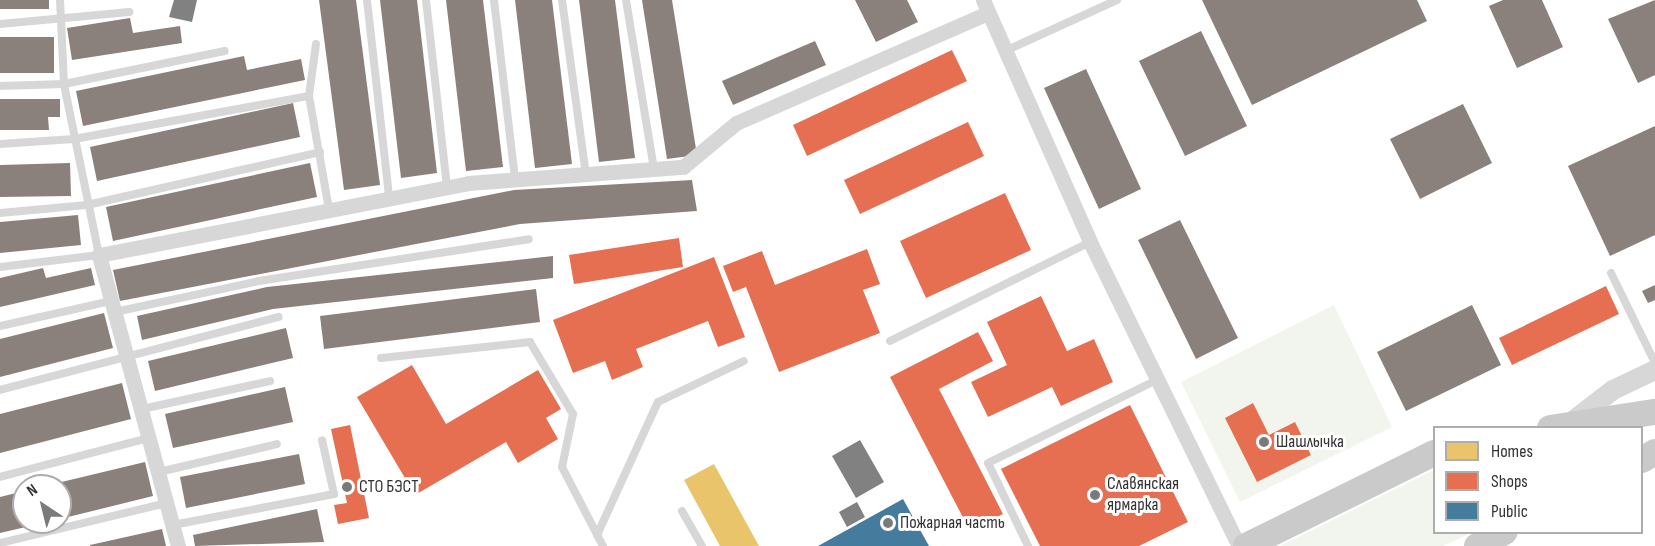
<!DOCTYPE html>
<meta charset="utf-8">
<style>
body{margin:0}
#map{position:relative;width:1655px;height:546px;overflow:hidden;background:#fff;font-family:"Sofia Sans Condensed",sans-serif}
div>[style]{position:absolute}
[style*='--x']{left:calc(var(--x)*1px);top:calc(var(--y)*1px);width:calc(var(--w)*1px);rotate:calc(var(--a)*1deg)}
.green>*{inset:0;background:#f1f5ed}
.homes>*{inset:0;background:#e9c46a}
.shops>*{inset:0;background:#e76f51}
.public>*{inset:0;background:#457b9d}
.industry>*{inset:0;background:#8a817c}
.building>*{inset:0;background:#818181}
.service>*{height:8px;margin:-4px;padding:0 4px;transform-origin:4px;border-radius:4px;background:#d7d7d7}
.minor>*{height:15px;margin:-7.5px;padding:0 7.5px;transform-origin:7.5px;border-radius:7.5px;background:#d7d7d7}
.tertiary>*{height:20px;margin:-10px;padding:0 10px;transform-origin:10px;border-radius:10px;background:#d7d7d7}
.primary>*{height:26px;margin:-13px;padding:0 13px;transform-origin:13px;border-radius:13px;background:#cacaca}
.dots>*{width:16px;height:16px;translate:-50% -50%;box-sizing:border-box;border:3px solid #fff;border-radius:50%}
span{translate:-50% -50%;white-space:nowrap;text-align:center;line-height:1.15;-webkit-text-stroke:6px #fff;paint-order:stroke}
.poi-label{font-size:18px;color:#333}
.left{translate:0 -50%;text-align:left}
.legend{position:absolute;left:1433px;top:426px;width:210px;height:108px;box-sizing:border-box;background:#fff;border:2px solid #adadad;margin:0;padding:8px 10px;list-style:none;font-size:18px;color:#333}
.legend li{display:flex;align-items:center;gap:12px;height:30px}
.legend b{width:30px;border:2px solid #adadad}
.north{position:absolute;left:12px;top:474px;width:60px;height:60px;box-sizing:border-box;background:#fff;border:2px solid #adadad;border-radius:50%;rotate:325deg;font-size:16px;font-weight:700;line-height:24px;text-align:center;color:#333}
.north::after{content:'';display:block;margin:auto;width:21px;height:27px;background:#7a7a7a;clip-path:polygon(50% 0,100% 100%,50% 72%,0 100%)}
</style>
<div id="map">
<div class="green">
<i style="clip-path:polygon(1334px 305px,1392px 427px,1240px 502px,1181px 382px)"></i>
<i style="clip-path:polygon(1434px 470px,1434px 532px,1471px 533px,1443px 546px,1280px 546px)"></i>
</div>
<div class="homes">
<i style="clip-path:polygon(714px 464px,759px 546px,720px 546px,684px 480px)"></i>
</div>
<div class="shops">
<i style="clip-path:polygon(952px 50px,967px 81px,807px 156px,793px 125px)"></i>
<i style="clip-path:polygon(968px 122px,984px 156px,860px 214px,844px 180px)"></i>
<i style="clip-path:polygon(1005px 193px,1031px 250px,926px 298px,900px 241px)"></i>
<i style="clip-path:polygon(679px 238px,683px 267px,574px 284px,569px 255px)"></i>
<i style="clip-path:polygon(867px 249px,880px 284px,863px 290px,880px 333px,779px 372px,746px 287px,733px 292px,723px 266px,762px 251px,775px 285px)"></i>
<i style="clip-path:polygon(714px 257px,745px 337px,718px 347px,708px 321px,636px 349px,643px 367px,612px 380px,605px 361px,573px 373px,553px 320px)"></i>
<i style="clip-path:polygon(1606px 286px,1619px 314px,1512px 365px,1499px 338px)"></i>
<i style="clip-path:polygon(1041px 296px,1067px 351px,1094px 339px,1113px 382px,1061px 406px,1052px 387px,988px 417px,971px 382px,1007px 365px,987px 322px)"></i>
<i style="clip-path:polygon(978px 332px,993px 361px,939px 389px,1003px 514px,970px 531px,890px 377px)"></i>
<i style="clip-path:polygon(412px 365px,446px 424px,538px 370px,561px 409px,546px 418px,558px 439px,518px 463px,506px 442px,415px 495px,357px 397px)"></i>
<i style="clip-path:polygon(1253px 403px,1269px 435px,1295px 422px,1311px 455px,1257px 482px,1225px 418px)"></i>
<i style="clip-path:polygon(1130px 405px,1188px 522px,1139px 546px,1040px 546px,1001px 469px)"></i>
<i style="clip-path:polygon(350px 425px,369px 518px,338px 524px,334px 505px,347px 503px,331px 429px)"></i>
</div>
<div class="public">
<i style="clip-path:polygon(903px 499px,929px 546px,818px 546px)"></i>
</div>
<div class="industry">
<i style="clip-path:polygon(0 0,49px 0,49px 9px,0 9px)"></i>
<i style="clip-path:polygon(319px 0,356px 0,380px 185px,344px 190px)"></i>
<i style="clip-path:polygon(380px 0,417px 0,437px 173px,401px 178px)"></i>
<i style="clip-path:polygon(446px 0,483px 0,503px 167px,466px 171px)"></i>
<i style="clip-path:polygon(515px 0,552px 0,572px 164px,535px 168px)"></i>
<i style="clip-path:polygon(579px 0,615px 0,635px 158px,599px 162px)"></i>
<i style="clip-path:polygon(642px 0,672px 0,697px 155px,667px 159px)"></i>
<i style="clip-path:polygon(855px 0,907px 0,918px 22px,876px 42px)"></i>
<i style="clip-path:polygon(1202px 0,1417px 0,1427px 21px,1252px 105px)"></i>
<i style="clip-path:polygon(1503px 0,1542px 0,1563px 47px,1517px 68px,1489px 6px)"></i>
<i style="clip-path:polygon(1655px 0,1655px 75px,1638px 83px,1608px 19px)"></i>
<i style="clip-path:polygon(130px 18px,133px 33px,180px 26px,182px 43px,72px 60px,67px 28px)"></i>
<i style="clip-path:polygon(1201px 31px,1247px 126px,1185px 156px,1139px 61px)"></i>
<i style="clip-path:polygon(0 37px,54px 37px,54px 73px,0 73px)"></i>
<i style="clip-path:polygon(815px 41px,826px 65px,733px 105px,722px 81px)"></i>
<i style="clip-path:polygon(244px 56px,247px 70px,301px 59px,305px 80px,83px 126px,76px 91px)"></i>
<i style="clip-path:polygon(1086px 69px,1141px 189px,1099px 209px,1044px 88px)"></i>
<i style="clip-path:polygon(0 99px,60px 99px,60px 117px,48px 117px,49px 130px,0 130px)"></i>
<i style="clip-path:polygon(293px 103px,300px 137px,97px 181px,90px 147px)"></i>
<i style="clip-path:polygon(1463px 104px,1492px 163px,1420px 199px,1390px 139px)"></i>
<i style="clip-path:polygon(1655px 126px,1655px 235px,1610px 256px,1568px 166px)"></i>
<i style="clip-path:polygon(70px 163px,71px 196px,0 197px,0 165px)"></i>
<i style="clip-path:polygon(310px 163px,317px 197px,113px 241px,106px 207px)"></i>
<i style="clip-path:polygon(692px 180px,697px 211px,520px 224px,120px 301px,113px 270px,514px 190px)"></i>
<i style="clip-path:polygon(78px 215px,81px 245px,0 253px,0 222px)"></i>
<i style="clip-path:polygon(1180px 220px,1238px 338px,1196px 359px,1138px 240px)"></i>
<i style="clip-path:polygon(553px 256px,553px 278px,273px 309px,142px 340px,137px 316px,267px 287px)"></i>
<i style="clip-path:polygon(43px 268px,46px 278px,91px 268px,95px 285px,0 307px,0 278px)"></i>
<i style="clip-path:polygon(1655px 285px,1655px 300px,1648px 303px,1642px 291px)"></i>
<i style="clip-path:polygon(536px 289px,540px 322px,324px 349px,320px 316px)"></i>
<i style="clip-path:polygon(1472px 305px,1501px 365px,1406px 411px,1377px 352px)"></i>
<i style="clip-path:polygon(104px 313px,113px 348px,0 377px,0 339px)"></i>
<i style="clip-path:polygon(286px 328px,293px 358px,155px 391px,148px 361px)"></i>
<i style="clip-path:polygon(122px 383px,131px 419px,0 453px,0 414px)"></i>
<i style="clip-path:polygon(285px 387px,293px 422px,173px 448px,165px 414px)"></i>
<i style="clip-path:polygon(299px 454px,305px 484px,186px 508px,180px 477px)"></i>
<i style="clip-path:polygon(145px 462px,153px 496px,60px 519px,60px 486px,49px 485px)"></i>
<i style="clip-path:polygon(24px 491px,24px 522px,43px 523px,0 533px,0 497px)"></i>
<i style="clip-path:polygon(317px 509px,324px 542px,195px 546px,193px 535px)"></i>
<i style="clip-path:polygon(162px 529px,166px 546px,90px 546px,90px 545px)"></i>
</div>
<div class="building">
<i style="clip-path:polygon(174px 0,197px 0,192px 22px,169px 17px)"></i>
<i style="clip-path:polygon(860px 440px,884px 482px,856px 498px,832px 456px)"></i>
<i style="clip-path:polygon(857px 502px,865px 517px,847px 527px,839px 512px)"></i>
</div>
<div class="service">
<i style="--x:367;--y:0;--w:198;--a:83.6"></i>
<i style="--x:426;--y:0;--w:188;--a:83.6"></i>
<i style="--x:494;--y:0;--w:181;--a:83.3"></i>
<i style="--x:562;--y:0;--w:177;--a:82.2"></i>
<i style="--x:626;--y:0;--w:171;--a:80.6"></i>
<i style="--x:0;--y:24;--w:130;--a:-5.3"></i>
<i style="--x:316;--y:44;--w:52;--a:97.7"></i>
<i style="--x:309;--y:96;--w:115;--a:80"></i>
<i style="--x:1005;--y:51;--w:123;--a:-24.5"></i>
<i style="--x:0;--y:86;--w:64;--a:-1.8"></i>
<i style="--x:64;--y:84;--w:164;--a:-11.6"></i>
<i style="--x:0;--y:144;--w:74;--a:-3.9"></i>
<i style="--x:74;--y:139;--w:239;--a:-10.4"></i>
<i style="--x:0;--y:213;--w:87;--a:-5.3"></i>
<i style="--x:87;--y:205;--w:239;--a:-12.8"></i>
<i style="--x:0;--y:267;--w:100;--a:-6.9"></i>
<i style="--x:99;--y:255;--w:175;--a:-101.6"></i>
<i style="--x:64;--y:84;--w:84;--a:-92.7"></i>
<i style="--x:1611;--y:273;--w:100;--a:63.9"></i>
<i style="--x:115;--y:312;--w:147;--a:-12.1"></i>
<i style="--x:259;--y:281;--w:273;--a:-8.8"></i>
<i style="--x:0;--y:326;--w:114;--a:-12.7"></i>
<i style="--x:890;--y:341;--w:223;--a:-26.3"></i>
<i style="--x:381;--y:358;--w:150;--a:-6.1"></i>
<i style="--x:530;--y:342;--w:84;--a:59.2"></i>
<i style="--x:573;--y:414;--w:54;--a:101.7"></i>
<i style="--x:562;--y:467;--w:89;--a:62.6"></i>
<i style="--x:0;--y:390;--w:288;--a:-14.7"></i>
<i style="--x:142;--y:409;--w:131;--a:-12.3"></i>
<i style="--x:159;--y:472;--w:121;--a:-13.3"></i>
<i style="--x:0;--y:477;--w:154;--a:-14.7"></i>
<i style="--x:682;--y:511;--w:40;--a:60.3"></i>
<i style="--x:173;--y:525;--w:164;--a:-10.9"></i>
<i style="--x:334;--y:494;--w:55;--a:-102.5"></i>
<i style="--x:597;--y:535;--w:146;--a:-65.4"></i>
<i style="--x:658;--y:402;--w:95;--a:-25.5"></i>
<i style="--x:0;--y:543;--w:172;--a:-13.5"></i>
<i style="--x:1028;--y:546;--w:92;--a:-115.7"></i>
<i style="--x:988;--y:463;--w:188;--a:-26.2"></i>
</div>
<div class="minor">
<i style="--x:983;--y:0;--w:265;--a:66.1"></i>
<i style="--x:1090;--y:242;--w:339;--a:63.9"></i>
<i style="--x:178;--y:546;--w:302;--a:-105.2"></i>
<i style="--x:99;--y:255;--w:376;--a:-11"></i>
<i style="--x:468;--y:183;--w:216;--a:-4.3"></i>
<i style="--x:683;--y:167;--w:69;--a:-39.7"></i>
<i style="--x:736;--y:123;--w:275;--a:-23.6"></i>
</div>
<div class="tertiary">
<i style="--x:1569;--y:424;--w:56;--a:-37.7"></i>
<i style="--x:1613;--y:390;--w:47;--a:-25.5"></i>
</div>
<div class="primary">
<i style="--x:1550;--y:428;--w:106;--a:-8.7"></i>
<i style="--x:1642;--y:460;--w:15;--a:-32"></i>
<i style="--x:1246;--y:546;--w:210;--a:-26.3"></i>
<i style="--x:1477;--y:546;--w:31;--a:-27"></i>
</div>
<div class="dots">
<i style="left:1264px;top:442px;background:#7a7a7a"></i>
<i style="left:347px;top:487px;background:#7a7a7a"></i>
<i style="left:1095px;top:495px;background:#7a7a7a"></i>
<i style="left:888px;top:523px;background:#7a7a7a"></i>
</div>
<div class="poi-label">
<span class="left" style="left:1276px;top:442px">Шашлычка</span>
<span class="left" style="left:1107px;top:495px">Славянская<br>ярмарка</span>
<span class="left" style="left:359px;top:487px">СТО БЭСТ</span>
<span class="left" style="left:900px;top:523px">Пожарная часть</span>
</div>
<ul class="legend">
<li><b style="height:16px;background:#e9c46a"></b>Homes</li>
<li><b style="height:16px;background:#e76f51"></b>Shops</li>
<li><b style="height:16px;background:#457b9d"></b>Public</li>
</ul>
<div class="north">N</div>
</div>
